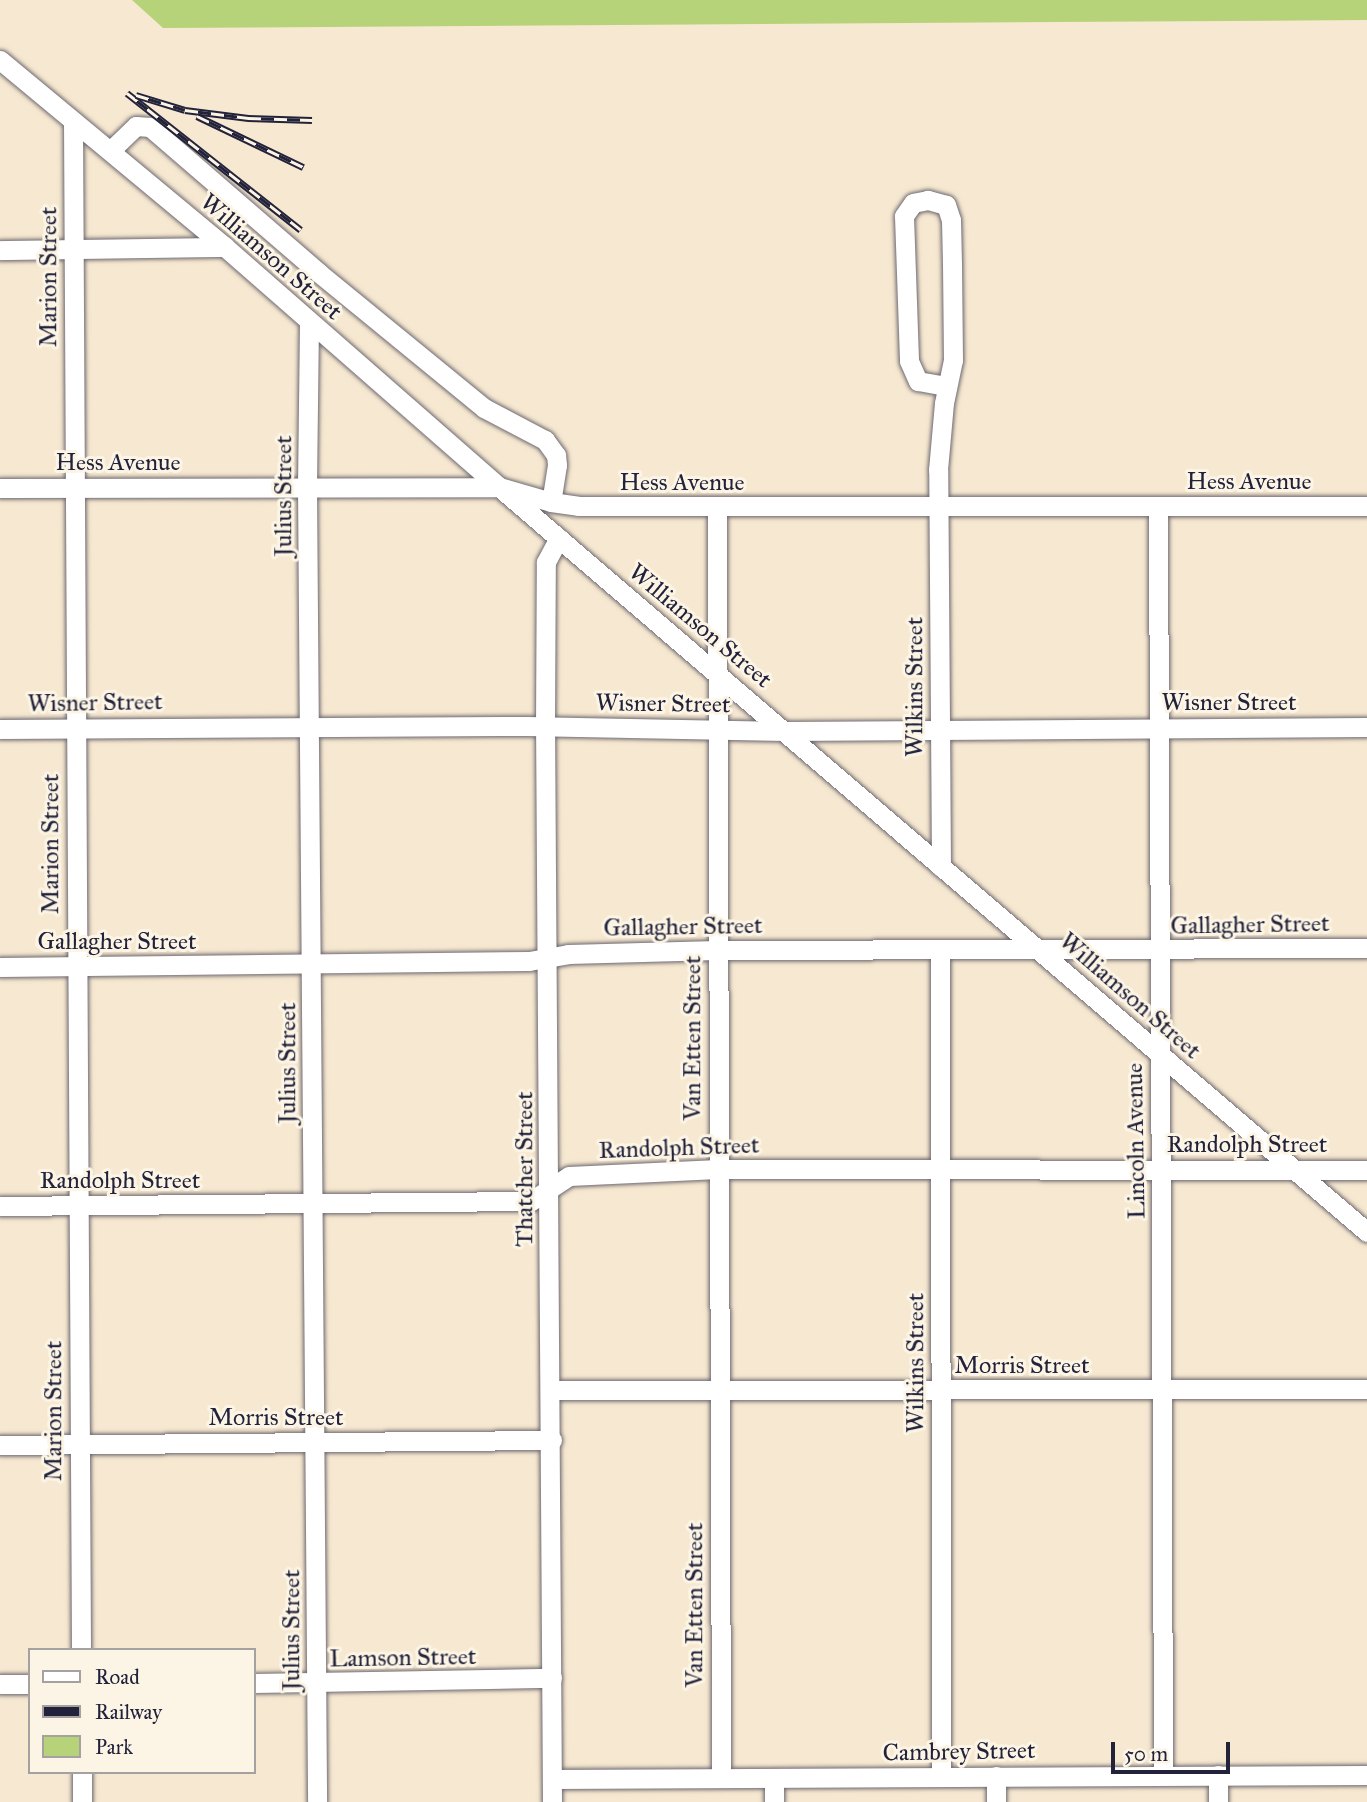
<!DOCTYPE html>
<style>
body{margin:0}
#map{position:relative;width:1367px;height:1802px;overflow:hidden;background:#f7e9d1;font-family:"IM FELL Great Primer",serif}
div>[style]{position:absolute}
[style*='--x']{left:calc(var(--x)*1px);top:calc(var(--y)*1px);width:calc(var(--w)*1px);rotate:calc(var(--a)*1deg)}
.green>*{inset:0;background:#b7d379}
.roads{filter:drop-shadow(0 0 2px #6d6870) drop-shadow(0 0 2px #6d6870)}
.minor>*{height:19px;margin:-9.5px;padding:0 9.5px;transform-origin:9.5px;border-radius:9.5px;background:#fff}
.rail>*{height:7px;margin-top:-3.5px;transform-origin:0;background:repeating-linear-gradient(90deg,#fcf5e5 0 13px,#22223b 0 26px);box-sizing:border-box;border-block:2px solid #22223b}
span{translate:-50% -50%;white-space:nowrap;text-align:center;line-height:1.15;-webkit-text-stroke:6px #fcf5e5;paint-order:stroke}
.street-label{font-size:24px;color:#22223b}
.legend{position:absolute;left:28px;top:1648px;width:228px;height:126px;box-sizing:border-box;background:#fcf5e5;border:2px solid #a5a1a1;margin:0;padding:9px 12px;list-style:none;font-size:21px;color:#22223b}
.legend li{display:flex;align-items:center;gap:14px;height:35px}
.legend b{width:35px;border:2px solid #a5a1a1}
.scale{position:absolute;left:1111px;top:1742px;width:119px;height:32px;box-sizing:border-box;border:4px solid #22223b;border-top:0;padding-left:9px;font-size:21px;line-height:24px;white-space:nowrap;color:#22223b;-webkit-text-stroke:5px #fcf5e5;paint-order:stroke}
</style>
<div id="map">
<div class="green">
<i style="clip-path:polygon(132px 0,1367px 0,1367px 20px,163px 28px)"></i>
</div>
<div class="roads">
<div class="minor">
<i style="--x:0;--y:60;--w:293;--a:39.7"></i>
<i style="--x:225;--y:247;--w:364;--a:41.2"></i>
<i style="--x:499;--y:487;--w:1144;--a:40.64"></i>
<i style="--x:73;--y:121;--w:1529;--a:89.7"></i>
<i style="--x:110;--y:151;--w:36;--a:-44"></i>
<i style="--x:136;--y:126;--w:14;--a:4"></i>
<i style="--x:150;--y:127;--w:223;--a:40.8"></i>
<i style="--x:319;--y:273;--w:213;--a:39.3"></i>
<i style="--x:484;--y:408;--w:69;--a:27.7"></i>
<i style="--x:545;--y:440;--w:19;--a:54"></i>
<i style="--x:556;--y:455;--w:10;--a:84"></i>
<i style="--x:557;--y:465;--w:37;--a:99"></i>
<i style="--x:0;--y:250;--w:225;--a:-0.8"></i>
<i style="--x:309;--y:323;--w:163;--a:90.7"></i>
<i style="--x:307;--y:486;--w:1316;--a:89.56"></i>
<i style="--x:0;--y:488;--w:499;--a:-0.1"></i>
<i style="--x:499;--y:487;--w:54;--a:16.1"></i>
<i style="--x:551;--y:502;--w:27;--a:8"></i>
<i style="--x:578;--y:506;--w:789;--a:0"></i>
<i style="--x:1158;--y:507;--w:1267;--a:89.77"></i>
<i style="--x:717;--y:508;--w:1270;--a:89.82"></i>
<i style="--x:0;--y:729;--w:526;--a:-0.33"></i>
<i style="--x:526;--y:726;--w:259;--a:1.1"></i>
<i style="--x:785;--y:731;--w:582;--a:-0.39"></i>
<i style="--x:941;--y:867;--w:397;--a:-90.4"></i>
<i style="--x:938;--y:470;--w:67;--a:-84.9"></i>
<i style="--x:944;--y:403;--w:44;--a:-78.2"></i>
<i style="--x:953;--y:360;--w:96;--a:-90.6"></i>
<i style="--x:952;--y:264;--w:44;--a:-91.3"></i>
<i style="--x:951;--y:220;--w:16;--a:-108"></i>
<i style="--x:946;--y:205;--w:19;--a:-164"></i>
<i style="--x:928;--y:200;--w:15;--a:169"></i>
<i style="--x:913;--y:203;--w:16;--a:125"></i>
<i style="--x:904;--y:216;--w:145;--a:88"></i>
<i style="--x:909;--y:361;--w:22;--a:66"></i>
<i style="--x:918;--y:381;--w:29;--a:10"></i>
<i style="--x:940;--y:949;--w:828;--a:89.93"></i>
<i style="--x:0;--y:967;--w:529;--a:-0.65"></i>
<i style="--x:529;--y:961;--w:40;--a:-10"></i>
<i style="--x:568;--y:954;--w:149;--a:-1.5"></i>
<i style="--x:717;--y:950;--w:650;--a:-0.18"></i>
<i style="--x:0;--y:1206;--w:531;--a:-0.54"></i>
<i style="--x:531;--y:1201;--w:45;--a:-33.3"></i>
<i style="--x:569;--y:1176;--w:149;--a:-2.7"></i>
<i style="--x:718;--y:1169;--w:649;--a:0.09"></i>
<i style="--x:551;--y:1390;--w:816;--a:-0.07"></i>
<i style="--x:0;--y:1445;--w:552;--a:-0.52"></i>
<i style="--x:254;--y:1683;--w:298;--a:-1"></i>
<i style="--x:0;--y:1684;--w:30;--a:0"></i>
<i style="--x:82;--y:1772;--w:30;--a:90"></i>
<i style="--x:1218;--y:1775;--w:27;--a:90"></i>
<i style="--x:996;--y:1776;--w:26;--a:90"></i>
<i style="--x:774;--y:1778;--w:24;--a:90"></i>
<i style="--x:552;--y:1779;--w:815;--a:-0.28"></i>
<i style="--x:552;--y:1802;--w:1076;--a:-90.37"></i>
<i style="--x:545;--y:726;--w:164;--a:-89.7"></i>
<i style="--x:546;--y:562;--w:27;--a:-62"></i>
</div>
</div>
<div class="rail">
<i style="--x:127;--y:93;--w:221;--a:38.2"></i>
<i style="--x:136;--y:95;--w:51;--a:17"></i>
<i style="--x:185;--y:110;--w:64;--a:7.2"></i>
<i style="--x:248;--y:118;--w:64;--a:1.8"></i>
<i style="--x:197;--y:116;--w:118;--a:25.7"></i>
</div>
<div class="street-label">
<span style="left:271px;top:257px;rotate:41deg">Williamson Street</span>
<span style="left:49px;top:277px;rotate:-90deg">Marion Street</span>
<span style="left:118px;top:463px">Hess Avenue</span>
<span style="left:1249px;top:482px">Hess Avenue</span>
<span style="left:682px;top:483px">Hess Avenue</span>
<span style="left:284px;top:496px;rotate:-90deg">Julius Street</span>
<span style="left:700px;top:626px;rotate:40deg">Williamson Street</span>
<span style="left:915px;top:687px;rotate:-90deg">Wilkins Street</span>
<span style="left:95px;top:703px;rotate:-1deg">Wisner Street</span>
<span style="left:1229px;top:703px">Wisner Street</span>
<span style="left:663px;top:704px;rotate:1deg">Wisner Street</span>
<span style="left:51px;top:844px;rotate:-90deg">Marion Street</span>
<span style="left:1250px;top:925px;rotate:-1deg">Gallagher Street</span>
<span style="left:683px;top:927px;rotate:-1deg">Gallagher Street</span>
<span style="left:117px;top:942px">Gallagher Street</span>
<span style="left:1130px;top:996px;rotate:41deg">Williamson Street</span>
<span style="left:693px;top:1038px;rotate:-90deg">Van Etten Street</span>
<span style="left:288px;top:1063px;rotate:-90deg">Julius Street</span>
<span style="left:1136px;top:1141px;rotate:-91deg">Lincoln Avenue</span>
<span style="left:1247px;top:1145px">Randolph Street</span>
<span style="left:679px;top:1148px;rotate:-2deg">Randolph Street</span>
<span style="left:525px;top:1169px;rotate:-90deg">Thatcher Street</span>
<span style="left:120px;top:1181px">Randolph Street</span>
<span style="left:916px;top:1363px;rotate:-90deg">Wilkins Street</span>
<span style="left:1022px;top:1366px">Morris Street</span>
<span style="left:54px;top:1411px;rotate:-90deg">Marion Street</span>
<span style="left:276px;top:1418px">Morris Street</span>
<span style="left:695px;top:1605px;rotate:-90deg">Van Etten Street</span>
<span style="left:292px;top:1630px;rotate:-90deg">Julius Street</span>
<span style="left:403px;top:1658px;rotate:-1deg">Lamson Street</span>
<span style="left:959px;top:1752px;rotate:-1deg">Cambrey Street</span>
</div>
<ul class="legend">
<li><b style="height:9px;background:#fff"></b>Road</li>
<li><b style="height:9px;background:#22223b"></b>Railway</li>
<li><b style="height:19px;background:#b7d379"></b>Park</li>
</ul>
<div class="scale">50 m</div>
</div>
